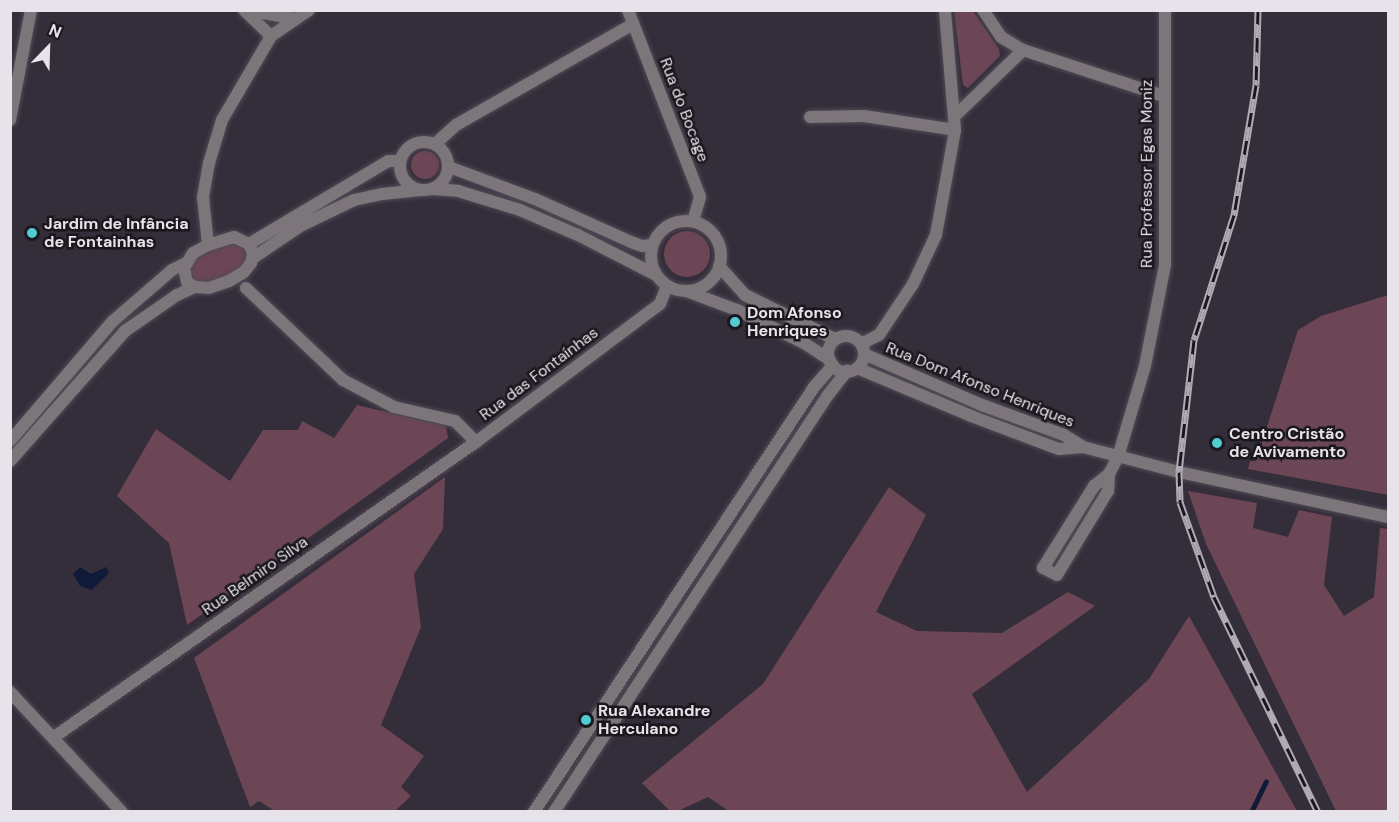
<!DOCTYPE html>
<meta charset="utf-8">
<style>
body{margin:0}
#map{position:relative;width:1399px;height:822px;overflow:hidden;background:#342d3a;font-family:"DM Sans",sans-serif}
div>[style]{position:absolute}
[style*='--x']{left:calc(var(--x)*1px);top:calc(var(--y)*1px);width:calc(var(--w)*1px);rotate:calc(var(--a)*1deg)}
.green>*{inset:0;background:#6d4656}
.round{border-radius:50%}
.water>*{inset:0;background:#101b39}
.stream>*{height:5px;margin:-2.5px;padding:0 2.5px;transform-origin:2.5px;border-radius:2.5px;background:#101b39}
.roads{filter:drop-shadow(0 0 2px #514a56) drop-shadow(0 0 2px #514a56)}
.minor>*{height:12px;margin:-6px;padding:0 6px;transform-origin:6px;border-radius:6px;background:#7c767b}
.tertiary>*{height:12px;margin:-6px;padding:0 6px;transform-origin:6px;border-radius:6px;background:#7c767b}
.tertiary>.ring{margin:-6px;padding:0;box-sizing:content-box;background:none;border:12px solid #7c767b;border-radius:50%}
.rail>*{height:7px;margin-top:-3.5px;transform-origin:0;background:repeating-linear-gradient(90deg,#1a171d 0 14px,#afabb4 0 28px);box-sizing:border-box;border-block:2px solid #afabb4}
.dots>*{width:16px;height:16px;translate:-50% -50%;box-sizing:border-box;border:3px solid #1a171d;border-radius:50%}
span{translate:-50% -50%;white-space:nowrap;text-align:center;line-height:1.15;-webkit-text-stroke:5px #1a171d;paint-order:stroke}
.street-label{font-size:16px;color:#e7e3eb}
.poi-label{font-size:16px;color:#e7e3eb;font-weight:700}
.left{translate:0 -50%;text-align:left}
.frame{position:absolute;inset:0;border:12px solid #e7e3eb;pointer-events:none}
.north{position:absolute;left:18px;top:18px;width:60px;height:60px;-webkit-text-stroke:4px #1a171d;paint-order:stroke;rotate:23deg;font-size:16px;font-weight:700;line-height:24px;text-align:center;color:#e7e3eb}
.north::after{content:'';display:block;margin:auto;width:21px;height:27px;background:#e7e3eb;clip-path:polygon(50% 0,100% 100%,50% 72%,0 100%)}
</style>
<div id="map">
<div class="green">
<i style="clip-path:polygon(954px 11px,973px 11px,999px 49px,1000px 56px,968px 88px,963px 85px)"></i>
<i class="round" style="left:411px;top:151px;width:28px;height:28px"></i>
<i class="round" style="left:664px;top:231px;width:46px;height:46px"></i>
<i style="clip-path:polygon(232px 242px,246px 249px,249px 254px,248px 261px,228px 278px,200px 284px,188px 276px,190px 263px,205px 251px)"></i>
<i style="clip-path:polygon(1388px 295px,1388px 495px,1248px 469px,1250px 461px,1256px 461px,1298px 330px,1321px 316px)"></i>
<i style="clip-path:polygon(357px 405px,446px 426px,448px 438px,187px 625px,169px 543px,117px 496px,156px 429px,230px 481px,263px 430px,298px 430px,302px 421px,334px 438px)"></i>
<i style="clip-path:polygon(445px 477px,443px 529px,414px 574px,421px 627px,381px 725px,424px 756px,401px 787px,411px 796px,395px 811px,275px 811px,259px 801px,250px 807px,194px 658px)"></i>
<i style="clip-path:polygon(889px 487px,926px 515px,876px 612px,917px 631px,1002px 633px,1068px 592px,1095px 606px,972px 694px,1027px 792px,1149px 679px,1189px 616px,1297px 811px,730px 812px,708px 797px,678px 811px,670px 811px,642px 783px,763px 684px)"></i>
<i style="clip-path:polygon(1188px 491px,1257px 503px,1253px 528px,1288px 537px,1299px 510px,1332px 517px,1324px 585px,1344px 616px,1374px 597px,1380px 528px,1388px 529px,1388px 811px,1336px 811px,1206px 544px)"></i>
</div>
<div class="water">
<i style="clip-path:polygon(80px 567px,91px 574px,106px 567px,109px 573px,92px 590px,80px 586px,73px 574px)"></i>
</div>
<div class="stream">
<i style="--x:1251;--y:812;--w:34;--a:-64"></i>
</div>
<div class="roads">
<div class="minor">
<i style="--x:628;--y:10;--w:200;--a:68.9"></i>
<i style="--x:700;--y:197;--w:25;--a:106"></i>
<i style="--x:983;--y:10;--w:32;--a:56"></i>
<i style="--x:1001;--y:37;--w:26;--a:31"></i>
<i style="--x:1023;--y:50;--w:148;--a:18.1"></i>
<i style="--x:955;--y:116;--w:95;--a:-44.1"></i>
<i style="--x:810;--y:117;--w:54;--a:-1.1"></i>
<i style="--x:864;--y:116;--w:92;--a:8.7"></i>
<i style="--x:10;--y:120;--w:112;--a:-79.2"></i>
<i style="--x:435;--y:144;--w:28;--a:-42"></i>
<i style="--x:456;--y:125;--w:204;--a:-29.7"></i>
<i style="--x:246;--y:288;--w:134;--a:43.5"></i>
<i style="--x:343;--y:380;--w:58;--a:27.9"></i>
<i style="--x:394;--y:407;--w:63;--a:12.9"></i>
<i style="--x:455;--y:421;--w:30;--a:45"></i>
<i style="--x:476;--y:442;--w:230;--a:-36.9"></i>
<i style="--x:660;--y:304;--w:19;--a:-69"></i>
<i style="--x:861;--y:344;--w:20;--a:-27"></i>
<i style="--x:879;--y:335;--w:61;--a:-56.3"></i>
<i style="--x:913;--y:284;--w:54;--a:-64.9"></i>
<i style="--x:936;--y:235;--w:107;--a:-79.7"></i>
<i style="--x:955;--y:130;--w:120;--a:-94.8"></i>
<i style="--x:1109;--y:474;--w:17;--a:93"></i>
<i style="--x:1108;--y:491;--w:98;--a:121.3"></i>
<i style="--x:1057;--y:575;--w:16;--a:-153"></i>
<i style="--x:1043;--y:568;--w:97;--a:-58.1"></i>
<i style="--x:1094;--y:486;--w:19;--a:-39"></i>
<i style="--x:1109;--y:474;--w:19;--a:-62"></i>
<i style="--x:1118;--y:457;--w:95;--a:-73.5"></i>
<i style="--x:1145;--y:366;--w:103;--a:-78.8"></i>
<i style="--x:1165;--y:265;--w:255;--a:-90"></i>
<i style="--x:10;--y:692;--w:164;--a:47"></i>
<i style="--x:54;--y:737;--w:515;--a:-34.96"></i>
<i style="--x:534;--y:812;--w:509;--a:-56.62"></i>
<i style="--x:814;--y:387;--w:29;--a:-49"></i>
<i style="--x:554;--y:812;--w:499;--a:-56.7"></i>
<i style="--x:828;--y:395;--w:31;--a:-52"></i>
</div>
<div class="tertiary">
<i style="--x:244;--y:10;--w:37;--a:44"></i>
<i style="--x:248;--y:10;--w:48;--a:10.8"></i>
<i class="ring" style="left:400px;top:142px;width:36px;height:36px"></i>
<i style="--x:449;--y:167;--w:92;--a:20.4"></i>
<i style="--x:535;--y:199;--w:105;--a:24.1"></i>
<i style="--x:631;--y:242;--w:12;--a:20"></i>
<i style="--x:642;--y:246;--w:10;--a:-6"></i>
<i style="--x:432;--y:189;--w:26;--a:4"></i>
<i style="--x:458;--y:191;--w:65;--a:17"></i>
<i style="--x:520;--y:210;--w:63;--a:23.3"></i>
<i style="--x:578;--y:235;--w:88;--a:27.1"></i>
<i class="ring" style="left:651px;top:221px;width:58px;height:58px"></i>
<i style="--x:234;--y:237;--w:17;--a:25"></i>
<i style="--x:249;--y:244;--w:10;--a:66"></i>
<i style="--x:253;--y:253;--w:10;--a:101"></i>
<i style="--x:251;--y:263;--w:11;--a:128"></i>
<i style="--x:244;--y:272;--w:17;--a:149"></i>
<i style="--x:229;--y:281;--w:21;--a:161"></i>
<i style="--x:209;--y:288;--w:14;--a:-176"></i>
<i style="--x:195;--y:287;--w:9;--a:-148"></i>
<i style="--x:187;--y:282;--w:14;--a:-102"></i>
<i style="--x:184;--y:268;--w:17;--a:-59"></i>
<i style="--x:193;--y:253;--w:17;--a:-28"></i>
<i style="--x:208;--y:245;--w:27;--a:-17"></i>
<i style="--x:249;--y:244;--w:162;--a:-30.8"></i>
<i style="--x:388;--y:161;--w:12;--a:0"></i>
<i style="--x:208;--y:245;--w:48;--a:-95.9"></i>
<i style="--x:203;--y:197;--w:35;--a:-80"></i>
<i style="--x:209;--y:163;--w:45;--a:-73.2"></i>
<i style="--x:222;--y:120;--w:97;--a:-59.7"></i>
<i style="--x:271;--y:36;--w:46;--a:-34.4"></i>
<i style="--x:253;--y:258;--w:57;--a:-34.2"></i>
<i style="--x:300;--y:226;--w:60;--a:-25.7"></i>
<i style="--x:354;--y:200;--w:29;--a:-12"></i>
<i style="--x:382;--y:194;--w:39;--a:-6"></i>
<i style="--x:719;--y:266;--w:39;--a:48"></i>
<i style="--x:745;--y:295;--w:100;--a:26.1"></i>
<i style="--x:686;--y:291;--w:54;--a:20.4"></i>
<i style="--x:737;--y:310;--w:75;--a:26.2"></i>
<i style="--x:804;--y:343;--w:31;--a:33"></i>
<i class="ring" style="left:828px;top:336px;width:24px;height:24px"></i>
<i style="--x:864;--y:354;--w:129;--a:23.4"></i>
<i style="--x:982;--y:405;--w:87;--a:20.1"></i>
<i style="--x:1064;--y:435;--w:22;--a:32"></i>
<i style="--x:857;--y:368;--w:124;--a:22.8"></i>
<i style="--x:971;--y:416;--w:94;--a:20.6"></i>
<i style="--x:1059;--y:449;--w:24;--a:-5"></i>
<i style="--x:1083;--y:447;--w:99;--a:14.6"></i>
<i style="--x:1179;--y:472;--w:214;--a:12.2"></i>
<i style="--x:10;--y:441;--w:158;--a:-49.4"></i>
<i style="--x:113;--y:321;--w:78;--a:-40.8"></i>
<i style="--x:172;--y:270;--w:16;--a:-27"></i>
<i style="--x:10;--y:461;--w:174;--a:-48.5"></i>
<i style="--x:125;--y:331;--w:63;--a:-34.7"></i>
<i style="--x:177;--y:295;--w:20;--a:-24"></i>
</div>
</div>
<div class="rail">
<i style="--x:1258;--y:10;--w:75;--a:91.5"></i>
<i style="--x:1256;--y:85;--w:132;--a:99.6"></i>
<i style="--x:1234;--y:215;--w:131;--a:107.7"></i>
<i style="--x:1194;--y:340;--w:133;--a:96.5"></i>
<i style="--x:1179;--y:472;--w:30;--a:88"></i>
<i style="--x:1180;--y:502;--w:101;--a:70.3"></i>
<i style="--x:1214;--y:597;--w:239;--a:64.2"></i>
</div>
<div class="dots">
<i style="left:32px;top:233px;background:#51ccd3"></i>
<i style="left:735px;top:322px;background:#51ccd3"></i>
<i style="left:1217px;top:443px;background:#51ccd3"></i>
<i style="left:586px;top:720px;background:#51ccd3"></i>
</div>
<div class="street-label">
<span style="left:684px;top:110px;rotate:69deg">Rua do Bocage</span>
<span style="left:1147px;top:174px;rotate:-90deg">Rua Professor Egas Moniz</span>
<span style="left:539px;top:374px;rotate:-37deg">Rua das Fontaínhas</span>
<span style="left:980px;top:385px;rotate:22deg">Rua Dom Afonso Henriques</span>
<span style="left:255px;top:576px;rotate:-35deg">Rua Belmiro Silva</span>
</div>
<div class="poi-label">
<span class="left" style="left:44px;top:233px">Jardim de Infância<br>de Fontainhas</span>
<span class="left" style="left:747px;top:322px">Dom Afonso<br>Henriques</span>
<span class="left" style="left:1229px;top:443px">Centro Cristão<br>de Avivamento</span>
<span class="left" style="left:598px;top:720px">Rua Alexandre<br>Herculano</span>
</div>
<div class="frame"></div>
<div class="north">N</div>
</div>
